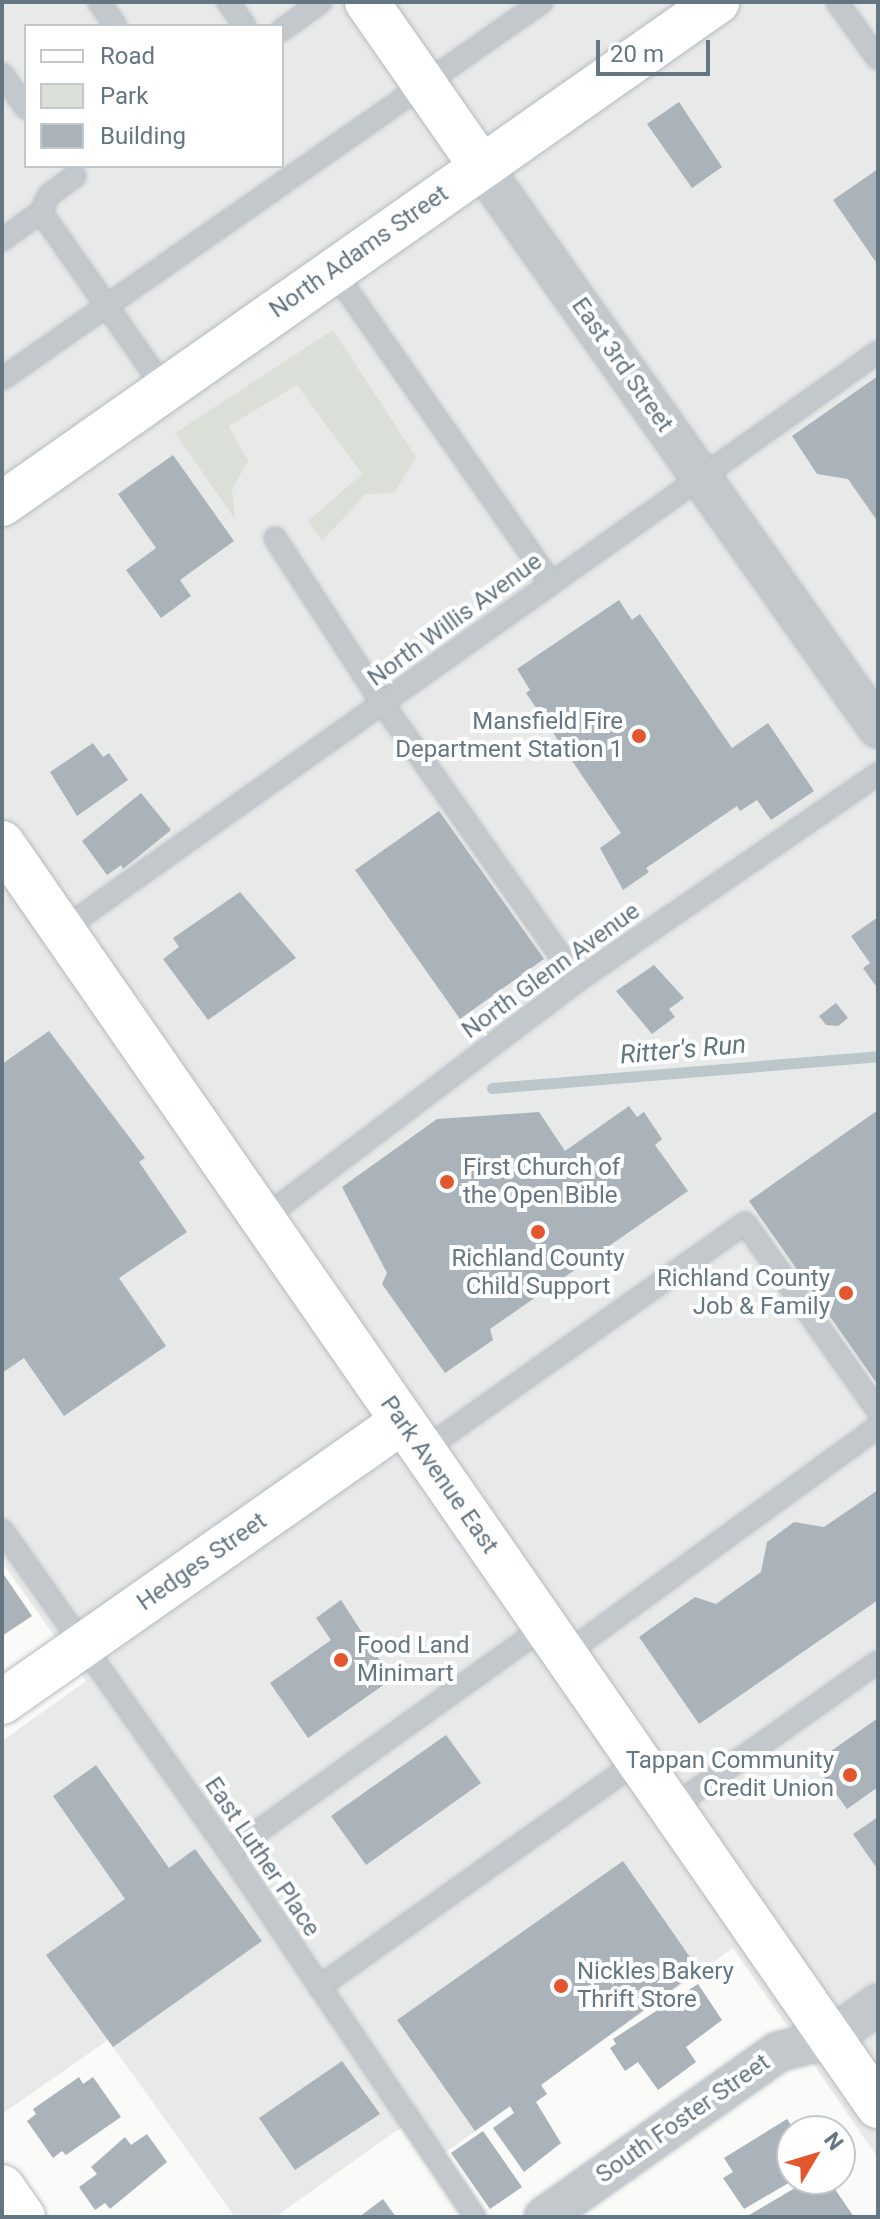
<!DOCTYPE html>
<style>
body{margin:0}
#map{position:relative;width:880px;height:2219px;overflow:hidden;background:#fafaf8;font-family:Roboto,sans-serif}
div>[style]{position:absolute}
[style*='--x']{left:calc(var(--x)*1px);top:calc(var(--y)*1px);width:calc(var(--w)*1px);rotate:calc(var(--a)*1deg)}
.built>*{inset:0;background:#e8e9e9}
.green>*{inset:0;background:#dadfd7}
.stream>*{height:11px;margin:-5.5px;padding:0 5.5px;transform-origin:5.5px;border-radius:5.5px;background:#bbc7cb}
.building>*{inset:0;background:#aab3b9}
.roads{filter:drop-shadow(0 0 2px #b3babf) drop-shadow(0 0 2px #b3babf)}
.lane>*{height:20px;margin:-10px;padding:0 10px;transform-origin:10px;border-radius:10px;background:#c3c8cc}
.street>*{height:38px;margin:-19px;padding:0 19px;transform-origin:19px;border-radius:19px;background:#c3c8cc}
.secondary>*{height:44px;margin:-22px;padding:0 22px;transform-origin:22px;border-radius:22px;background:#fff}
.primary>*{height:44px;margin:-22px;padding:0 22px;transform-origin:22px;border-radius:22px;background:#fff}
.dots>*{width:22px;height:22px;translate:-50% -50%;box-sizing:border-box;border:4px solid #fff;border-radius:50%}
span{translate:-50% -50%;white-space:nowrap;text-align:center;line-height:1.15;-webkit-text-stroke:8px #fff;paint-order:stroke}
.street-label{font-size:24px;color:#657683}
.poi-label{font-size:24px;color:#657683}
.right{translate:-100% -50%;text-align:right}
.left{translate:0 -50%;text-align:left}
.water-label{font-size:26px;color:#60757c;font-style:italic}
.frame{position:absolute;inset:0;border:4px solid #657683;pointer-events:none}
.legend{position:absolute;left:24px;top:24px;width:260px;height:144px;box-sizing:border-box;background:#fff;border:2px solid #c1c8cd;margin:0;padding:10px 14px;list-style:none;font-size:24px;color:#657683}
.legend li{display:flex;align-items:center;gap:16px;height:40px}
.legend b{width:40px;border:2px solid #c1c8cd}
.north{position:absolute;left:776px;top:2115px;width:80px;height:80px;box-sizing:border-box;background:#fff;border:2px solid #c1c8cd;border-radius:50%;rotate:52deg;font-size:22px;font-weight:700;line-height:32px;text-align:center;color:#657683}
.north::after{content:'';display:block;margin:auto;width:28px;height:36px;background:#e4572e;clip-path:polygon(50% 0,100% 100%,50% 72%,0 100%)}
.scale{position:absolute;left:596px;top:40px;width:114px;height:36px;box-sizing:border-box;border:4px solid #657683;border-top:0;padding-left:10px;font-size:24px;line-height:28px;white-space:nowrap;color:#657683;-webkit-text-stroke:6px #fff;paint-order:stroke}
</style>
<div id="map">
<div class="built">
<i style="clip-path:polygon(evenodd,2px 2px,878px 2px,878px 2158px,733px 1948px,432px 2162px,406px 2124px,275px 2217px,235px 2217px,108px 2040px,2px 2114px,2px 1741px,86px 1681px,2px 1562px,2px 2px,26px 26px,282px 26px,282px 166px,26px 166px,26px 26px)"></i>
</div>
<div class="green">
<i style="clip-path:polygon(333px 330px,416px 457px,394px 493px,366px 494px,322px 541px,308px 521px,362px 474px,297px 385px,229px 426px,248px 461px,232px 489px,235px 519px,175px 433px)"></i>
</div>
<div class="stream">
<i style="--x:492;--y:1088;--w:387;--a:-4.7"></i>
</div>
<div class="building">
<i style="clip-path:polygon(679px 102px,722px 167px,692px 188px,647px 124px)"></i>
<i style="clip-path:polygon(878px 169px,878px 265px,833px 200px)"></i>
<i style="clip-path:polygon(878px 376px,878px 522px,848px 479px,817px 474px,792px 436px)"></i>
<i style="clip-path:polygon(173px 455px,234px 541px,180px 580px,191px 596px,161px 618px,126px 570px,156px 548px,118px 494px)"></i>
<i style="clip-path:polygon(619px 600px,632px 620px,640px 614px,732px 748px,768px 723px,814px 791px,771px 820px,757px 800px,740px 811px,737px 806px,646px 868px,649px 872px,623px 890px,600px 848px,621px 833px,526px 693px,530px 690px,517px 669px)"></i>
<i style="clip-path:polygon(93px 743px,103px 757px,109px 753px,128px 780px,77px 816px,50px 772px)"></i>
<i style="clip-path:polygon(141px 793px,171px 830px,123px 869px,121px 865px,107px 875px,82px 841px)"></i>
<i style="clip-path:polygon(439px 811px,544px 959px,460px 1019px,355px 870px)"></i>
<i style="clip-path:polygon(240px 892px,296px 958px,208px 1020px,163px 959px,179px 947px,173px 938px)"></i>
<i style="clip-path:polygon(878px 917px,878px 989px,863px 968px,870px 963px,851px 936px)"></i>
<i style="clip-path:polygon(654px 965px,684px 998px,669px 1009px,675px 1017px,652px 1034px,616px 991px)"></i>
<i style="clip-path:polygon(836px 1003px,848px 1018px,838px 1026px,826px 1025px,819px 1016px)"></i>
<i style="clip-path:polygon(49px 1031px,145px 1158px,139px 1162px,187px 1232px,119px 1278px,166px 1346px,64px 1416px,24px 1358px,2px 1373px,2px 1064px)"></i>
<i style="clip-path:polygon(629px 1106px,637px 1117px,644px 1112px,662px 1139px,655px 1145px,688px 1191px,490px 1329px,493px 1340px,445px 1373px,382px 1284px,387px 1273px,342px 1187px,437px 1119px,539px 1112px,565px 1151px)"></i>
<i style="clip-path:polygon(878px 1110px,878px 1385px,749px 1201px)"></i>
<i style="clip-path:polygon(878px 1490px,878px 1600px,699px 1724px,639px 1637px,695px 1597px,716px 1604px,761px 1572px,767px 1542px,794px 1522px,824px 1527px)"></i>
<i style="clip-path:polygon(2px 1572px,32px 1616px,2px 1636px)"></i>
<i style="clip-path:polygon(341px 1600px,392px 1679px,308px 1738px,270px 1683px,331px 1640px,316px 1618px)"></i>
<i style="clip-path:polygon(878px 1718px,878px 1787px,847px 1809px,814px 1763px)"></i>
<i style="clip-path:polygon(446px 1735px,481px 1783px,366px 1865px,331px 1816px)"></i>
<i style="clip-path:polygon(96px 1765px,169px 1868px,195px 1849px,262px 1941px,113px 2047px,46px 1955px,125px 1899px,53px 1796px)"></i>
<i style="clip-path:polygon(878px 1817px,878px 1870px,853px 1834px)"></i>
<i style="clip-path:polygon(623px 1861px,699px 1970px,541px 2085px,547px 2094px,536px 2102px,561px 2143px,524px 2172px,493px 2128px,514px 2113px,510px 2106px,475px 2131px,397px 2020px)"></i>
<i style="clip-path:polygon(698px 1984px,722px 2020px,686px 2047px,696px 2062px,658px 2090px,638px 2062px,625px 2071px,610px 2048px,616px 2044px,613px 2039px)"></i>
<i style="clip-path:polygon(342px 2061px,380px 2114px,295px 2170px,259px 2118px)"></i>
<i style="clip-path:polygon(79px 2077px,83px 2084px,93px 2077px,121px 2117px,66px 2155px,62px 2151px,53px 2158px,27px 2121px,36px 2114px,33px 2109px)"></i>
<i style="clip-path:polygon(787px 2119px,795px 2131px,792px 2181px,744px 2209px,723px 2178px,733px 2172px,724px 2158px)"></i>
<i style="clip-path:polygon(483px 2131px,522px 2187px,490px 2209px,451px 2153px)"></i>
<i style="clip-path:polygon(147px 2134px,167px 2162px,110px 2209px,105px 2203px,95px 2210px,79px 2187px,97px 2174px,91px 2167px,125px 2137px,131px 2145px)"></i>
<i style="clip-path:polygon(810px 2179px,828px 2179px,854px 2217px,746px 2217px)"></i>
<i style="clip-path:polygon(383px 2199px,396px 2217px,359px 2217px)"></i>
</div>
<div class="roads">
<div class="lane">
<i style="--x:99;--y:2;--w:29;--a:55"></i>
<i style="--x:228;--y:2;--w:29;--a:55"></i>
<i style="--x:837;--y:2;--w:70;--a:54.3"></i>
<i style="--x:282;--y:30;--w:48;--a:-35.7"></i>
<i style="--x:2;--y:74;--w:42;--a:54.8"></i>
<i style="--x:41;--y:212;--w:216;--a:55"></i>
<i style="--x:2;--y:240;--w:48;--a:-35.7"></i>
<i style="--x:41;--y:212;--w:19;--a:-65"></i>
<i style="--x:49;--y:195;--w:32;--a:-36"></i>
<i style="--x:333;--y:270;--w:381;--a:55.1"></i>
<i style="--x:2;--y:379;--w:659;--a:-34.92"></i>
<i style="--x:275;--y:538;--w:198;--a:57"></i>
<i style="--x:383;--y:704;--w:338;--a:54.8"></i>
<i style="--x:62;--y:930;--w:1000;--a:-35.31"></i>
<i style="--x:261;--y:1220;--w:398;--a:-37.1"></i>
<i style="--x:578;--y:980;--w:364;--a:-34.5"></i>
<i style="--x:422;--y:1451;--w:395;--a:-35.2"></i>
<i style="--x:745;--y:1223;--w:230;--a:54.7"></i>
<i style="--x:2;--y:1530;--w:394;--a:54.8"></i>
<i style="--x:229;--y:1852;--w:440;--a:56"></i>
<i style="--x:564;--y:1655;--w:388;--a:-36"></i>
<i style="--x:671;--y:1808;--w:253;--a:-35.2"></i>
<i style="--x:229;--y:1852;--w:388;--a:-35.5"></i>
<i style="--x:319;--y:1987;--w:391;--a:-35.3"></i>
</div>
<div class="street">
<i style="--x:481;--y:166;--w:688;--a:54.76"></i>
<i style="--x:544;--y:2217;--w:286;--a:-35.2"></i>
<i style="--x:778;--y:2052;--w:55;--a:-14.8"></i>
<i style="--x:831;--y:2038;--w:58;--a:-35.9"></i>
</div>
<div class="secondary">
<i style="--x:367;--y:2;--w:200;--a:55.2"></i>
<i style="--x:2;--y:504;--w:874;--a:-35.07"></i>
<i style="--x:2;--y:2187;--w:37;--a:55"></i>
</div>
<div class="primary">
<i style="--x:2;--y:843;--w:1537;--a:55.26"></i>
<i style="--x:2;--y:1702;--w:488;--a:-35"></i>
</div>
</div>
<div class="dots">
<i style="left:639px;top:736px;background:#e4572e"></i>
<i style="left:447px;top:1182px;background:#e4572e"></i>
<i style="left:538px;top:1232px;background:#e4572e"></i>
<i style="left:846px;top:1293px;background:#e4572e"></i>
<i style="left:341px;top:1660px;background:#e4572e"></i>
<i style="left:850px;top:1775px;background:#e4572e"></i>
<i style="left:561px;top:1986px;background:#e4572e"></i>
</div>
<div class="street-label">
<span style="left:359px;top:252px;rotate:-35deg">North Adams Street</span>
<span style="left:622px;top:365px;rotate:55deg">East 3rd Street</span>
<span style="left:455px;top:620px;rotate:-36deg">North Willis Avenue</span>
<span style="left:551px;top:971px;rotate:-36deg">North Glenn Avenue</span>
<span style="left:439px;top:1475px;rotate:55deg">Park Avenue East</span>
<span style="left:202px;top:1562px;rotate:-35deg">Hedges Street</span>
<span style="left:262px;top:1857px;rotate:56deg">East Luther Place</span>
<span style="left:683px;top:2119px;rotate:-35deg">South Foster Street</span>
</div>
<div class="poi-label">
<span class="right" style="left:623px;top:736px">Mansfield Fire<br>Department Station 1</span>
<span class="left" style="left:463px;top:1182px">First Church of<br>the Open Bible</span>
<span style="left:538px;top:1273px">Richland County<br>Child Support</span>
<span class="right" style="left:830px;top:1293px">Richland County<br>Job &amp; Family</span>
<span class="left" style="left:357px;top:1660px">Food Land<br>Minimart</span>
<span class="right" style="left:834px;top:1775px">Tappan Community<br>Credit Union</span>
<span class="left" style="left:577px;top:1986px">Nickles Bakery<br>Thrift Store</span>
</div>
<div class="water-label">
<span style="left:683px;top:1050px;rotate:-5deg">Ritter's Run</span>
</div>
<div class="frame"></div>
<ul class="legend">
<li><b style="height:10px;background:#fff"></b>Road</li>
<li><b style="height:22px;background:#dadfd7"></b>Park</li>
<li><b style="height:22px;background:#aab3b9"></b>Building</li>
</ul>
<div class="north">N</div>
<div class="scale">20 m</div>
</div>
